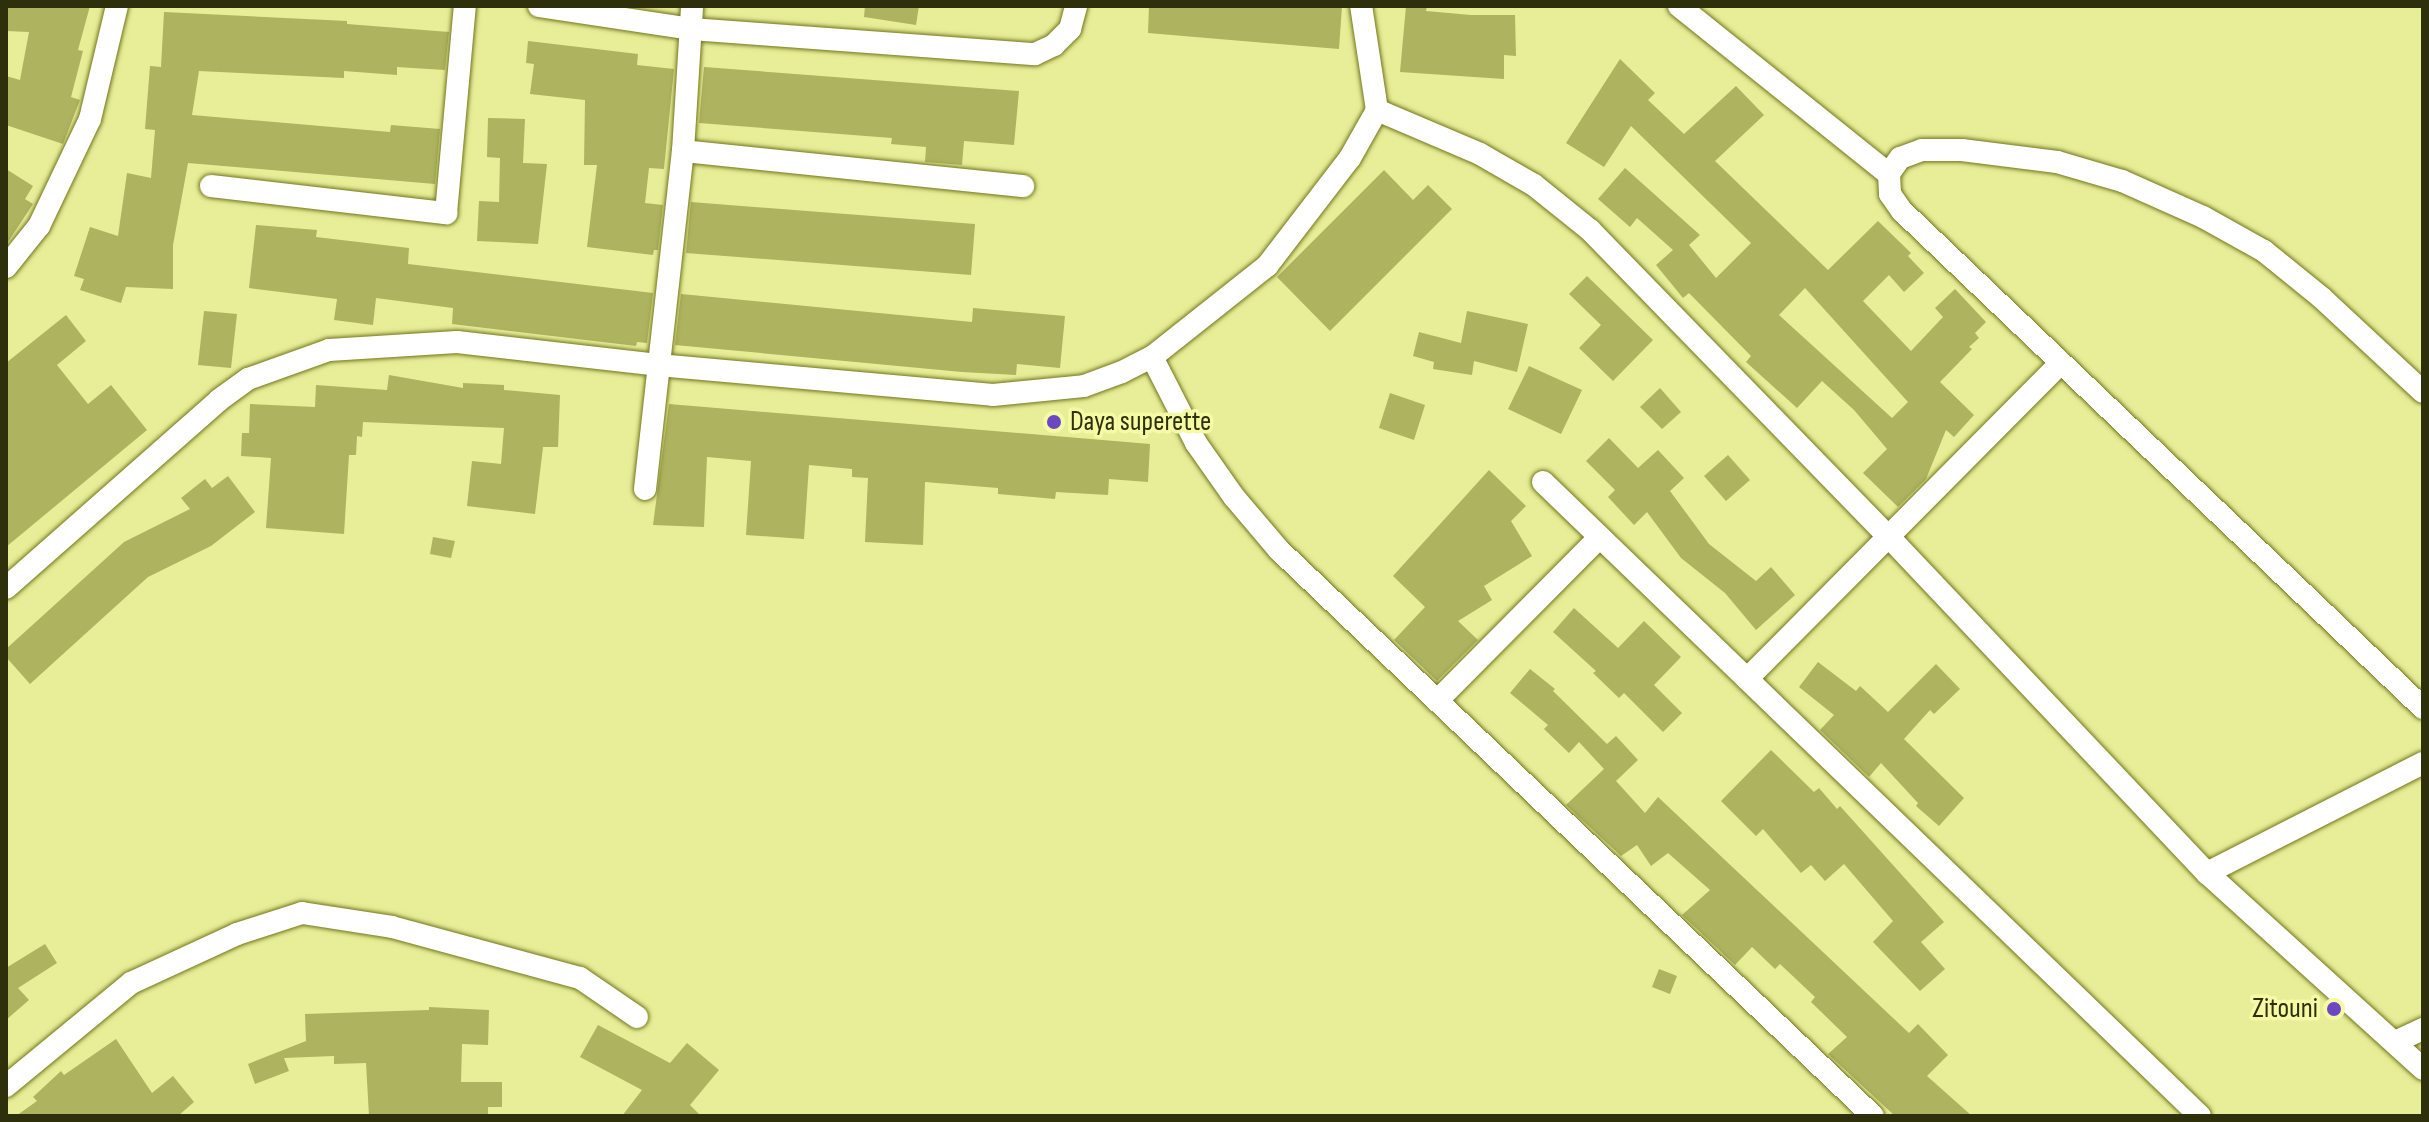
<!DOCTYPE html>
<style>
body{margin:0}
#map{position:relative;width:2429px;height:1122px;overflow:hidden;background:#e7ee97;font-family:"Sofia Sans Condensed",sans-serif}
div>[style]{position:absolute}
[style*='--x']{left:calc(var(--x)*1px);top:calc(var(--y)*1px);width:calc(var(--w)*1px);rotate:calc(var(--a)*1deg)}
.building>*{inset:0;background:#adb35e}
.roads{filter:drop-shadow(0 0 2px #72761c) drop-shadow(0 0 2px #72761c)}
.minor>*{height:22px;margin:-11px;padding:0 11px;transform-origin:11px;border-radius:11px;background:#fff}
.dots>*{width:22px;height:22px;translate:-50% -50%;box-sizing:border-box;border:4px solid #f4fba4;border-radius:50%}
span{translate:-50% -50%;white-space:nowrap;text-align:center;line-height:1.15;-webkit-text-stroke:7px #f4fba4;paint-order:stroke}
.poi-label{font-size:28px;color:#2e2f0b}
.left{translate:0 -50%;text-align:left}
.right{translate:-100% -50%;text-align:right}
.frame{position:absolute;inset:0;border:8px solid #2e2f0b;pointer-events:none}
</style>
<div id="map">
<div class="building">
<i style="clip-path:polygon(6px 6px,90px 6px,78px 50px,83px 51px,71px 97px,80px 100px,63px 144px,6px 125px,6px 76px,20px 80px,29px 32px,6px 31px)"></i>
<i style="clip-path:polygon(865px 6px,919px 6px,916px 25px,864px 17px)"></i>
<i style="clip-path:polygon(1149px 6px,1342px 6px,1339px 49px,1148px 33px)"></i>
<i style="clip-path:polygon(1406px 6px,1427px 6px,1426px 11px,1471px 15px,1515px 15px,1516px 56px,1504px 55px,1504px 79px,1400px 72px)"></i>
<i style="clip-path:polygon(164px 12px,347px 21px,347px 24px,449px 32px,445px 70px,397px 67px,397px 75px,344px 71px,344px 78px,199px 71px,192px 115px,390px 132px,391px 125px,440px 129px,435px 184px,188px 163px,173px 245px,173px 289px,126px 287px,121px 303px,80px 290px,84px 279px,74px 276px,90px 227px,118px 236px,127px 173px,151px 178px,155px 130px,145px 129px,150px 66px,161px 67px)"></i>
<i style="clip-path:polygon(528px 41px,638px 54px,637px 65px,674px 69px,664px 169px,649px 168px,645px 203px,663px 205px,658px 250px,654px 250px,653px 255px,587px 247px,597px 165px,584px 165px,585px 100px,530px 94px,534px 64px,526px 63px)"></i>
<i style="clip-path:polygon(evenodd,1620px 59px,1655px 93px,1648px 100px,1684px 134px,1736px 86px,1764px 115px,1715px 161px,1828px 270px,1878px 221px,1911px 253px,1908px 256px,1924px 273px,1904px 292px,1889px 275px,1863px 301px,1911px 351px,1943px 317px,1935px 308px,1955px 289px,1986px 322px,1975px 333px,1979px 338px,1969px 347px,1972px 349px,1940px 382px,1974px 415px,1954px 437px,1946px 430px,1926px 479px,1898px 507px,1863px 473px,1887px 449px,1854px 410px,1822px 381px,1797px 408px,1746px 362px,1751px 356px,1689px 293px,1683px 298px,1656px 265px,1673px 250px,1637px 218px,1630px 227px,1598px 199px,1625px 168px,1700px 235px,1689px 245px,1716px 278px,1751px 243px,1631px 126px,1604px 167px,1566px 143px,1620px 59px,1805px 288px,1908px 402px,1892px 418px,1779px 315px,1805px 288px)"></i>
<i style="clip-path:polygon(704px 67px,1019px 91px,1014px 145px,964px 141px,962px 165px,925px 162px,926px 147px,891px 144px,892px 138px,699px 123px)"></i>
<i style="clip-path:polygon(488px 118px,525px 119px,523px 163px,547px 164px,538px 244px,477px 241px,479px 201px,499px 202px,500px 158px,487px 157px)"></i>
<i style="clip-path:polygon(6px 169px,33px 186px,25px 199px,33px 204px,6px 245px)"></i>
<i style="clip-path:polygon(1384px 170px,1413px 200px,1428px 185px,1452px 209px,1330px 331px,1277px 277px)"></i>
<i style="clip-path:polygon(691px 202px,975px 224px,971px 275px,686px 253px)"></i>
<i style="clip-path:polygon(256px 225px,317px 230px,316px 237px,409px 248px,408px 264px,653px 293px,647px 343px,637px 342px,636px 346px,452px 324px,453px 308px,376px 298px,373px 325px,334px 320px,337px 299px,249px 288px)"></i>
<i style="clip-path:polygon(1587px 276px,1653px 340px,1613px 381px,1579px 348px,1601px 325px,1569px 294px)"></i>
<i style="clip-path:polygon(681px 294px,972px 322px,973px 308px,1065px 316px,1060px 368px,1017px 364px,1016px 375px,962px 372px,675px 345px)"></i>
<i style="clip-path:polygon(204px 311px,237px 314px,231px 368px,198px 365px)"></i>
<i style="clip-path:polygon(1467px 311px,1528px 324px,1517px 372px,1474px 361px,1472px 375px,1433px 369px,1434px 362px,1413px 356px,1419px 332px,1461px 343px)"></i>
<i style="clip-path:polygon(66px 315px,86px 341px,57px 365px,88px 404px,111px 385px,147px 430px,6px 547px,6px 363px)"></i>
<i style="clip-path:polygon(1529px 366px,1582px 390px,1561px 434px,1508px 409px)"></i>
<i style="clip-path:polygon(389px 375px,463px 388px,463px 383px,504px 385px,504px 390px,560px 395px,558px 447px,543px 447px,535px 514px,467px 506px,472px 461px,501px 464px,504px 428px,363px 422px,362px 437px,357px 436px,356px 455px,349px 455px,344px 534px,266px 528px,271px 458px,241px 456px,242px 433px,249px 433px,250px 404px,315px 407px,316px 385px,387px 390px)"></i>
<i style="clip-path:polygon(1660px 388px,1681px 412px,1662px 429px,1640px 407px)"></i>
<i style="clip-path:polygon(1390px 393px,1425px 405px,1414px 440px,1379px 428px)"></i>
<i style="clip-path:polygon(669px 404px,1150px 444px,1148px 482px,1109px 479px,1108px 495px,1056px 492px,1055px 499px,998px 494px,998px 488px,925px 482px,923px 545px,865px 542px,868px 478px,852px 477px,852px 469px,809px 465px,804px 539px,746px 535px,751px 461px,707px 457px,704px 527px,653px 525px)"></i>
<i style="clip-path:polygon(1609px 438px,1638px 468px,1658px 450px,1684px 478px,1670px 491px,1709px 544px,1756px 581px,1771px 567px,1795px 595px,1756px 630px,1725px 593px,1681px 558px,1647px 512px,1634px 525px,1608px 497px,1615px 490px,1586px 461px)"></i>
<i style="clip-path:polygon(1728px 455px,1750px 480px,1726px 501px,1704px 476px)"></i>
<i style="clip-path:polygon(1489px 470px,1526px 506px,1511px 521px,1532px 556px,1484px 586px,1492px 600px,1458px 621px,1478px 640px,1437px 681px,1394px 640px,1425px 607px,1393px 576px)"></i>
<i style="clip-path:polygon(228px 476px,255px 512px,211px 546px,148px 577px,30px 684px,6px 657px,6px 649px,124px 542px,190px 509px,181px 498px,205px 479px,212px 488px)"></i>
<i style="clip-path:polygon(433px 537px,455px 541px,451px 558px,430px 554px)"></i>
<i style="clip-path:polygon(1574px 608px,1618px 648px,1644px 621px,1681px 657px,1654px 685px,1682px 713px,1663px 732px,1624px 693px,1619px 698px,1593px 673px,1596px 671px,1553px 632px)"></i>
<i style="clip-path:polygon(1818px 662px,1856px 691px,1860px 686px,1888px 712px,1936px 664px,1960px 689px,1934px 714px,1930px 710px,1904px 739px,1964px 798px,1939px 826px,1916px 806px,1918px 803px,1881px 763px,1869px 777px,1820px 730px,1834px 715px,1799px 687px)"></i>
<i style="clip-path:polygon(1530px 669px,1555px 689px,1553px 691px,1607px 744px,1616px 736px,1638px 760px,1616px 781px,1645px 813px,1658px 797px,1909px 1033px,1918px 1024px,1948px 1055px,1927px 1076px,1972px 1116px,1895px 1116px,1828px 1054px,1847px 1037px,1811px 1002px,1815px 997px,1780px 964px,1775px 969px,1752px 947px,1735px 965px,1682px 915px,1710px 890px,1668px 853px,1651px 866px,1637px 845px,1621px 856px,1566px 805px,1604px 769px,1579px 742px,1569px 753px,1544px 729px,1548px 725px,1510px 693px)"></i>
<i style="clip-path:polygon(1771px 750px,1814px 792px,1819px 788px,1837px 809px,1840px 806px,1944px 922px,1921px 942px,1945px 969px,1920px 991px,1873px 942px,1893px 921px,1844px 864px,1825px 881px,1811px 865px,1801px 873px,1763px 829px,1756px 836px,1721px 801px)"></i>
<i style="clip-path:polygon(45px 944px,57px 963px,18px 988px,29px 1000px,6px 1020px,6px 968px)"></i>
<i style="clip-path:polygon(1659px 969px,1677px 976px,1670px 994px,1652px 987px)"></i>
<i style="clip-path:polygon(429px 1007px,489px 1010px,488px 1045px,462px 1044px,461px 1082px,502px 1082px,502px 1107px,488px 1107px,488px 1116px,369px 1116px,366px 1063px,334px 1064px,334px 1056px,284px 1058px,289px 1071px,255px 1084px,248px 1064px,306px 1041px,305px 1014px,429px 1010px)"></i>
<i style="clip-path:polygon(598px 1025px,670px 1063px,687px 1043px,719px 1070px,690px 1105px,701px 1116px,622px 1116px,642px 1090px,580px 1057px)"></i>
<i style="clip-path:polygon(116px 1039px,152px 1093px,173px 1076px,194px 1102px,178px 1116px,16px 1116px,37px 1101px,33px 1097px,61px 1071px,64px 1075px)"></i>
</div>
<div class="roads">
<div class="minor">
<i style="--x:539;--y:6;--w:154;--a:8.6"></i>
<i style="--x:691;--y:29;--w:345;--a:4.2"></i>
<i style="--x:1035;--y:54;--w:21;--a:-25"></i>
<i style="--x:1054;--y:45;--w:23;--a:-45"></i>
<i style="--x:1070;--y:29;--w:24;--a:-75"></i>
<i style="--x:1679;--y:6;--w:269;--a:38.7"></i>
<i style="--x:1377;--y:110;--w:112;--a:23.1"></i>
<i style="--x:1480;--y:154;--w:62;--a:29.9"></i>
<i style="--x:1534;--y:185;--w:72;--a:38.8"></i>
<i style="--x:1590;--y:230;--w:429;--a:45.8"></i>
<i style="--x:1889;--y:537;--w:463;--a:46.6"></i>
<i style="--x:2207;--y:873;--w:292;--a:42.2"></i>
<i style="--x:683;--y:151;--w:342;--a:5.9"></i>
<i style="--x:211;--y:186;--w:237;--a:6.6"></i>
<i style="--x:446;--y:213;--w:208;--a:-84.8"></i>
<i style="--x:6;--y:267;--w:53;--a:-51.2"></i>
<i style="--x:39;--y:226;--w:119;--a:-64.5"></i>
<i style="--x:90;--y:119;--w:116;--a:-76.6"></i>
<i style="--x:1152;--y:357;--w:97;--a:62.9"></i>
<i style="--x:1196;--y:443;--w:66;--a:54.9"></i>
<i style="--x:1234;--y:497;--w:70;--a:49.7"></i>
<i style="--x:1279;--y:550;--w:820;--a:43.62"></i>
<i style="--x:2423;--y:392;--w:138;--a:-137.1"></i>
<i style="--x:2322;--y:298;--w:75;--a:-141"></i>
<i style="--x:2264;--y:251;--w:70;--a:-150.9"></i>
<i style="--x:2203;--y:217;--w:89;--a:-156"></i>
<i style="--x:2122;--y:181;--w:68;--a:-163.7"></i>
<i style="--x:2057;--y:162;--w:96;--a:-172.8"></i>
<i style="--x:1962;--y:150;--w:40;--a:180"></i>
<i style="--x:1922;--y:150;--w:23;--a:160"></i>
<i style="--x:1900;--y:158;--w:19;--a:125"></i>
<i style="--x:1889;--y:174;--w:20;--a:87"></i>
<i style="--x:1890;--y:194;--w:21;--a:55"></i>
<i style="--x:1902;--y:211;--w:720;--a:43.65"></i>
<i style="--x:1543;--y:482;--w:913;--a:43.98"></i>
<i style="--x:645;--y:489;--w:340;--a:-83.6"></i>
<i style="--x:683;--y:151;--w:145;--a:-86.4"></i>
<i style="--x:6;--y:588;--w:284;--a:-41.4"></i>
<i style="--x:219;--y:400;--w:36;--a:-36"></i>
<i style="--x:248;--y:379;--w:86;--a:-19.7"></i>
<i style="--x:329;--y:350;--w:128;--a:-3.6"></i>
<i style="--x:457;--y:342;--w:202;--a:6.5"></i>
<i style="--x:658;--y:365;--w:336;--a:5.1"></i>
<i style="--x:993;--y:395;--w:91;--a:-5.6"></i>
<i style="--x:1084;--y:386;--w:40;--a:-20.2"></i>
<i style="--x:1122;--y:372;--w:34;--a:-27"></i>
<i style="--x:1152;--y:357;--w:147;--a:-38.4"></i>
<i style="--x:1267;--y:266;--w:136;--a:-52.5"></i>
<i style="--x:1350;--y:158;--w:55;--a:-60.6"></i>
<i style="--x:1377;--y:110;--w:105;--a:-98.7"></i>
<i style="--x:1747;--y:679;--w:445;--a:-45.2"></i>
<i style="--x:1437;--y:701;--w:231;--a:-45.2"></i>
<i style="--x:2207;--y:873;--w:242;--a:-27"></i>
<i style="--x:2395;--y:1042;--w:31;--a:-25"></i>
<i style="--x:6;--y:1086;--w:162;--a:-39.5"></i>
<i style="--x:131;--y:983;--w:117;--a:-24.8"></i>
<i style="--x:237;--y:934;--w:68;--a:-17.9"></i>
<i style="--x:302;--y:913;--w:91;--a:8.8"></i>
<i style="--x:392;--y:927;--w:195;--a:15.2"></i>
<i style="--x:580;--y:978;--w:69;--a:34.4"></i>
</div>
</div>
<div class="dots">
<i style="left:1054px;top:422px;background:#6b48c1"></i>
<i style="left:2334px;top:1009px;background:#6b48c1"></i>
</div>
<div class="poi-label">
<span class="left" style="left:1070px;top:422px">Daya superette</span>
<span class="right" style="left:2318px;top:1009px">Zitouni</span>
</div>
<div class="frame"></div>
</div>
